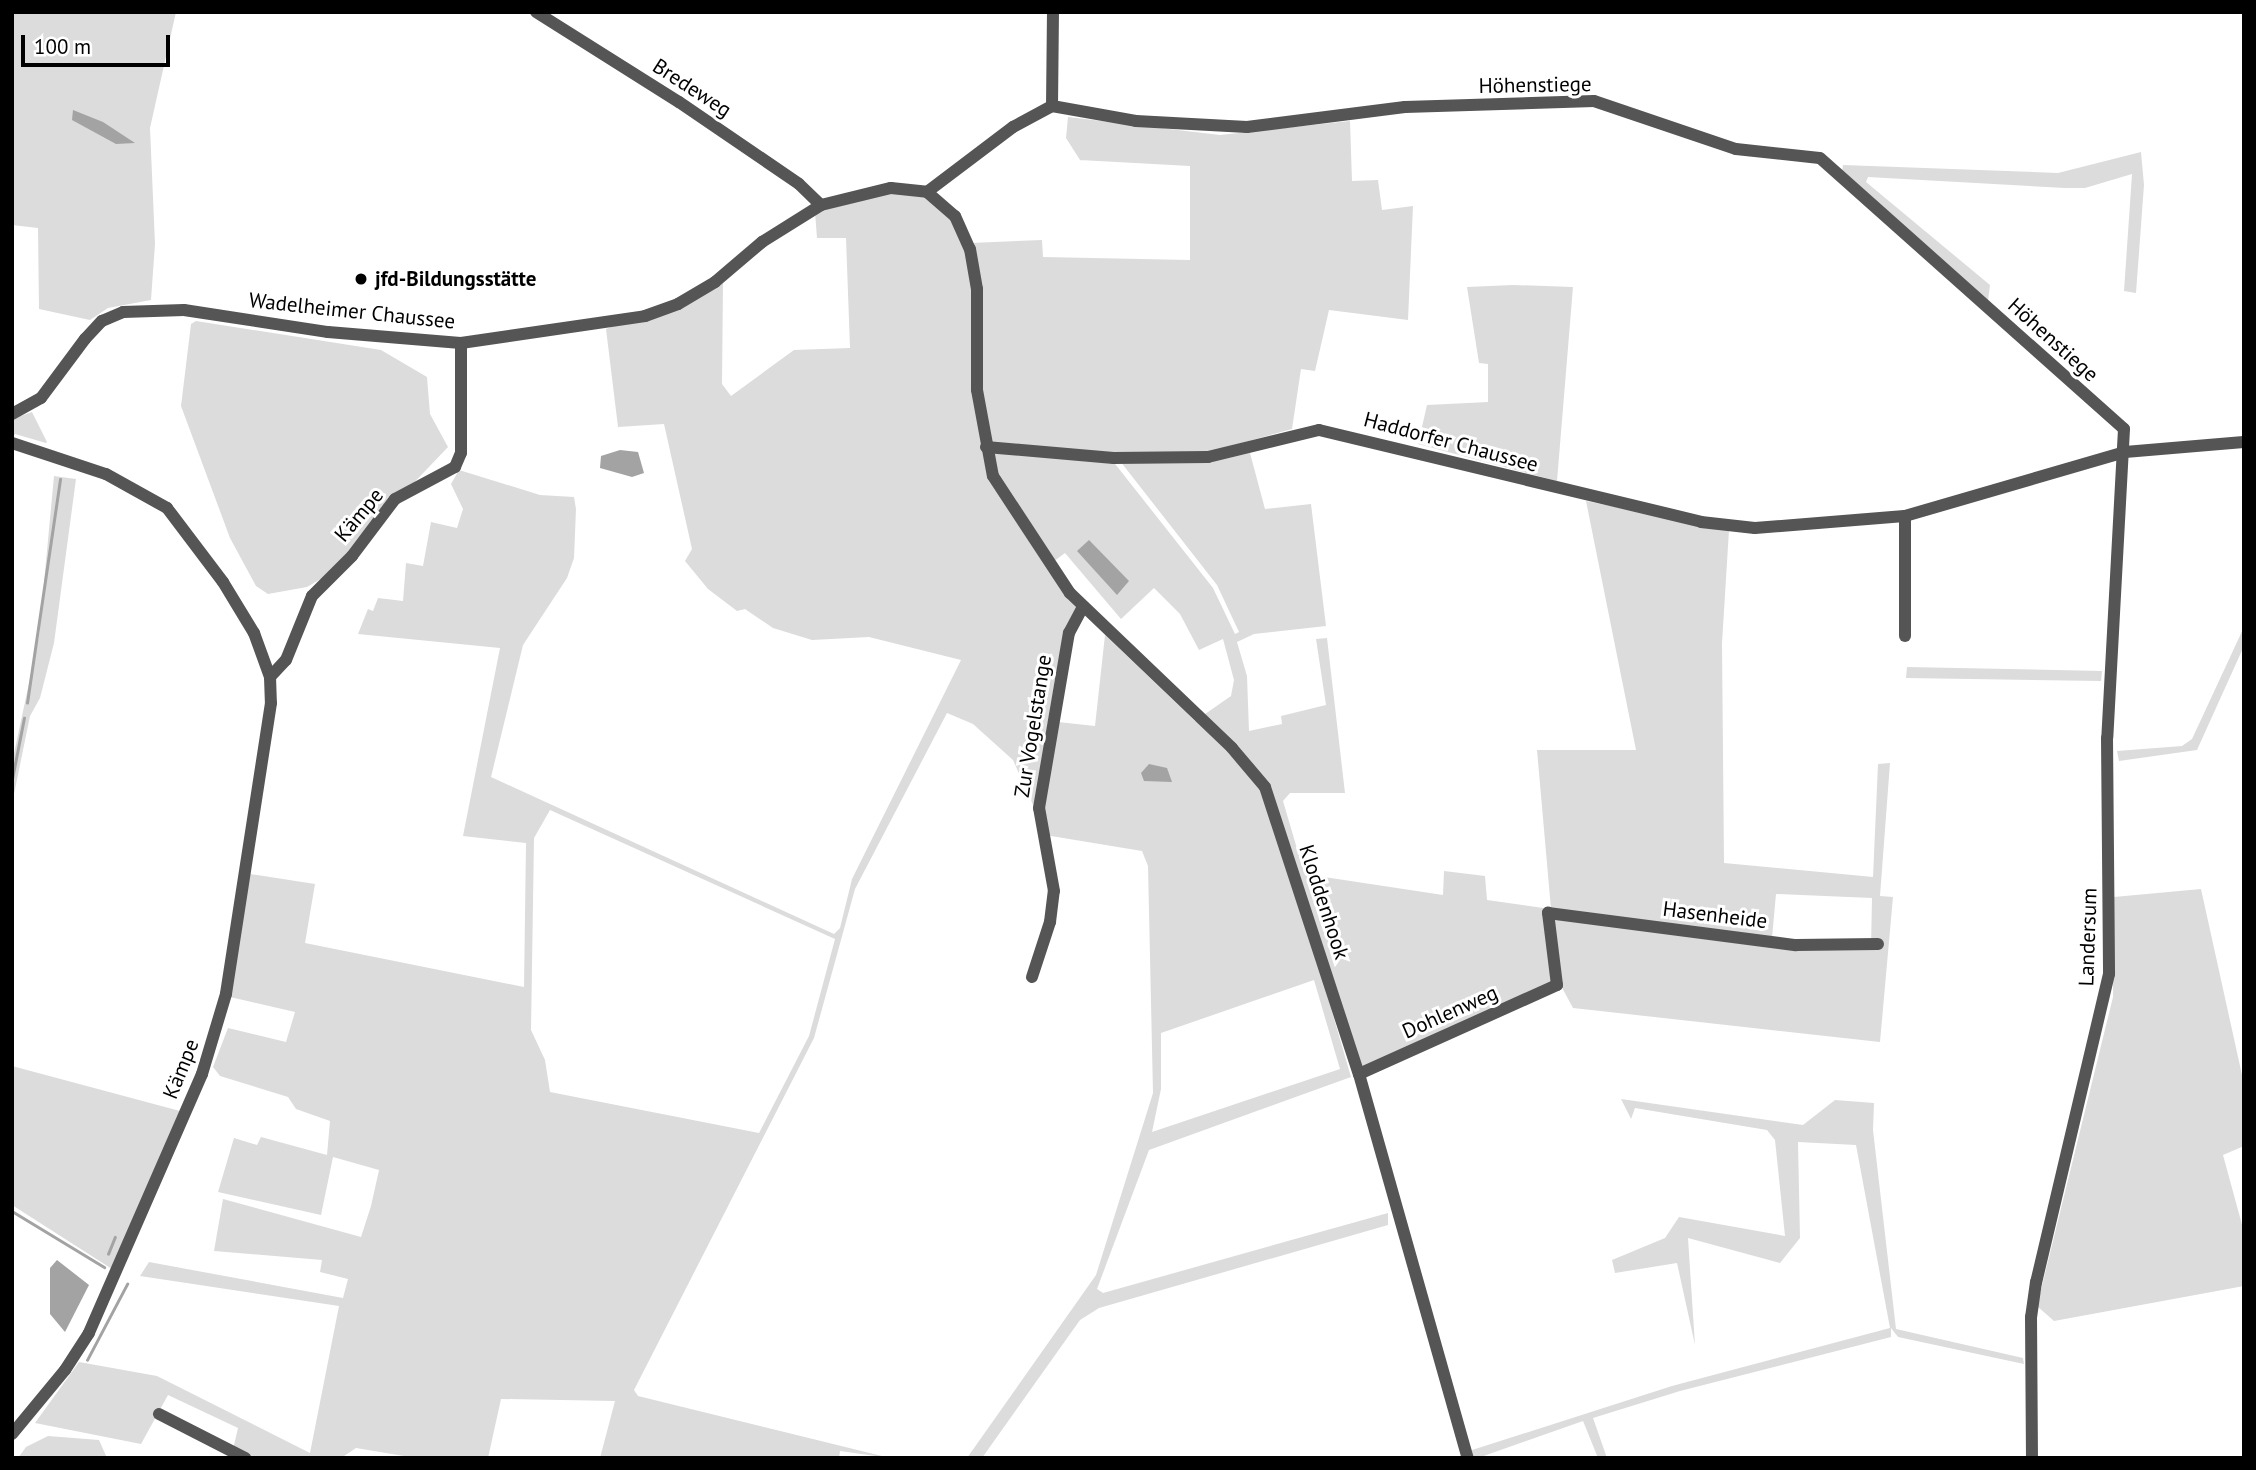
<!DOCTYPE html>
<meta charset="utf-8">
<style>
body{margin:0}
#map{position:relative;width:2256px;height:1470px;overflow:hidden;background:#fff;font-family:"PT Sans",sans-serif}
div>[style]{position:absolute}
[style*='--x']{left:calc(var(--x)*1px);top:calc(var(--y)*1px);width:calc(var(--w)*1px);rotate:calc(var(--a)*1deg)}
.green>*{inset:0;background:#dcdcdc}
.water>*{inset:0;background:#a3a3a3}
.stream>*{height:2.5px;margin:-1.25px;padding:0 1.25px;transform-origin:1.25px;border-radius:1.25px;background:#a3a3a3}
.minor>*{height:12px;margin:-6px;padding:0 6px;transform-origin:6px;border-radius:6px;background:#555}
.dots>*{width:19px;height:19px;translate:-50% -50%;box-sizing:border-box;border:4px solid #fff;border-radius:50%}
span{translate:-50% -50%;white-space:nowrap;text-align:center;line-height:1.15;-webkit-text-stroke:6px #fff;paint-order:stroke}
.street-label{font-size:21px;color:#000}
.poi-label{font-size:21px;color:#000;font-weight:700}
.left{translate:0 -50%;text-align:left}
.frame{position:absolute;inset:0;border:14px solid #000;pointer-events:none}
.scale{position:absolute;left:21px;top:35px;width:149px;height:32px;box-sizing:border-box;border:4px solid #000;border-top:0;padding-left:9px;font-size:21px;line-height:24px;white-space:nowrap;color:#000;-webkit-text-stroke:5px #fff;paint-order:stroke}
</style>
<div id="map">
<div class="green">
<i style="clip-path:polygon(12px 12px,176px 12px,150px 128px,155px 244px,151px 300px,108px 308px,90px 320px,39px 309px,38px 228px,12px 225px)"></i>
<i style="clip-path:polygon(evenodd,1068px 117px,1220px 135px,1350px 121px,1352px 181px,1378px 180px,1382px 210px,1413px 206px,1408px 320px,1329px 310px,1315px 371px,1301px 369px,1292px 429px,1209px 452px,1112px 460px,1213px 588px,1235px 634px,1239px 632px,1217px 585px,1120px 461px,1250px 453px,1265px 509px,1311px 504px,1326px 626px,1254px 634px,1237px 642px,1247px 676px,1249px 731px,1282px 724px,1281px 716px,1326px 705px,1316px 639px,1327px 638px,1345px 793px,1290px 793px,1283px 801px,1303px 869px,1311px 875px,1443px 895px,1444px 871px,1485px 876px,1487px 900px,1543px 908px,1552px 984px,1361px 1070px,1296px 888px,1351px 1077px,1149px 1150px,1097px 1289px,1103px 1293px,1388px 1213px,1388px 1225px,1099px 1308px,1080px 1320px,982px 1458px,967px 1458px,1096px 1275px,1153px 1093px,1148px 866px,1142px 851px,1045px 835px,1043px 808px,1058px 722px,1095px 726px,1105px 635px,1195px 721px,1231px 696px,1234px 680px,1223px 639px,1199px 650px,1180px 614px,1154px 588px,1121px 619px,1065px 553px,1053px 562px,996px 475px,979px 388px,971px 243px,1042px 240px,1043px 257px,1190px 260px,1190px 166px,1080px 160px,1066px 138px,1068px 117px,1314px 980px,1340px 1069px,1152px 1132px,1161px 1089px,1161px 1033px,1314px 980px)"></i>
<i style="clip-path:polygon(2141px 152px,2144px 185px,2136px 293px,2124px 291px,2132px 174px,2085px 188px,2065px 188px,1868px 177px,1866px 182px,1990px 285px,1988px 301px,1842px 172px,1843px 165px,2058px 173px)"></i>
<i style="clip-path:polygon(evenodd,888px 193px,926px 196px,952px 218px,967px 252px,973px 288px,983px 448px,1078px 608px,1065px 629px,1056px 673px,1034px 807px,1013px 760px,973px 724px,947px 713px,855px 889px,814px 1038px,634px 1390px,638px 1396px,890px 1458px,840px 1451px,839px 1458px,600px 1458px,615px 1401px,501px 1399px,488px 1458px,416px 1458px,356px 1448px,341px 1458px,231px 1458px,238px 1428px,168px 1395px,141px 1444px,35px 1423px,79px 1362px,157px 1376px,310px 1453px,339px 1306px,140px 1276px,149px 1262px,343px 1298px,348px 1279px,320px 1272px,322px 1260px,214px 1251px,223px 1199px,361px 1237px,371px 1206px,379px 1170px,333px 1157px,321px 1215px,218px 1192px,234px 1138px,257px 1145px,261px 1137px,327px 1155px,330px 1121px,296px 1109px,288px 1097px,220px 1076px,213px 1067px,228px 1028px,286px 1042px,295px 1012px,230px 997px,250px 874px,315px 884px,305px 943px,524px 987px,526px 843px,463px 836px,500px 648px,358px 634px,368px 609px,373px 611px,378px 598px,403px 601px,406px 563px,423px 566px,431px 522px,457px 528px,463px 509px,451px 484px,459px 470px,540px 495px,574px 497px,576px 509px,574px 558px,567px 578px,523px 645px,491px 777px,834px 934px,840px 928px,852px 879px,961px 660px,869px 637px,812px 640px,773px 628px,745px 609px,737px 611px,708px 589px,685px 561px,692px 549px,664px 424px,618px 427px,606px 329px,723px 281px,722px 384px,731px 396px,794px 350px,850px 348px,846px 238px,817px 238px,815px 212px,888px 193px,550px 810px,835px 939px,809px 1036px,759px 1133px,550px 1092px,545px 1060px,531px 1030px,534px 838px,550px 810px)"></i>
<i style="clip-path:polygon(1513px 285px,1573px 287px,1557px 481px,1418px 444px,1427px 405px,1488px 402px,1488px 364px,1479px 363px,1467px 287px)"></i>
<i style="clip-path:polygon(196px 321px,381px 350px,427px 377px,430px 414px,448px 447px,324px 577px,307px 587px,268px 594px,256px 586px,230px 538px,181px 406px,191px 324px)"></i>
<i style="clip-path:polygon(32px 412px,47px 442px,46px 443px,15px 434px,12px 439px,12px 419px)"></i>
<i style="clip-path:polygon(54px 476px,76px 479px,54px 643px,40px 698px,30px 716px,12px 804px,12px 763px,39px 636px)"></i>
<i style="clip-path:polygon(1586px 501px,1729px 530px,1722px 643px,1724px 863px,1873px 877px,1878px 764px,1890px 763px,1880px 896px,1893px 897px,1880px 1042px,1573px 1008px,1560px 984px,1552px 917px,1871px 948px,1872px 898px,1776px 894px,1772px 938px,1551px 909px,1537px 750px,1636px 750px)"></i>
<i style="clip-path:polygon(2244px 627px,2244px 646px,2197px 750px,2119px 761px,2117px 751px,2182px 746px,2192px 739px)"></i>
<i style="clip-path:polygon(1907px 667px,2102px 671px,2101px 681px,1906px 678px)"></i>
<i style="clip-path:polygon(2201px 889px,2244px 1084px,2244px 1146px,2223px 1155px,2244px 1232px,2244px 1286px,2054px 1321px,2037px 1306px,2113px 997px,2114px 897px)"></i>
<i style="clip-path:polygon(12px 1066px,180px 1111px,112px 1269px,12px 1205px)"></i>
<i style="clip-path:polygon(1621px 1099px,1803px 1125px,1835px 1100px,1874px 1103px,1873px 1130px,1896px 1329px,2023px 1358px,2024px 1364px,1898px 1337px,1891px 1328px,1891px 1337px,1680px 1391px,1593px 1418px,1607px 1458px,1598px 1458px,1583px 1421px,1478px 1458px,1450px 1458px,1469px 1455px,1469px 1451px,1672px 1386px,1890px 1328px,1856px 1145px,1798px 1142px,1800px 1238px,1780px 1263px,1688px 1238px,1695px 1345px,1677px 1263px,1615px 1273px,1612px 1260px,1665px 1238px,1679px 1217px,1785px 1236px,1775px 1140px,1767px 1130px,1635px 1108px,1631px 1119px)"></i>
<i style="clip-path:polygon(48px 1436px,99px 1440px,107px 1458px,18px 1458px,26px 1447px)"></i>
</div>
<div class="water">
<i style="clip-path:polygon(73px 110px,103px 122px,135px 143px,116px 144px,72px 120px)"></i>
<i style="clip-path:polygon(620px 450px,638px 452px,644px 473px,632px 477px,600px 468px,601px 456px)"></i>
<i style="clip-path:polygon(1089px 540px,1129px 581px,1117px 595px,1077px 551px)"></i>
<i style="clip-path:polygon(1149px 764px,1167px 768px,1172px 782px,1144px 781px,1141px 773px)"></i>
<i style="clip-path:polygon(57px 1260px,89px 1285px,65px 1332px,50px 1314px,50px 1268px)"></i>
</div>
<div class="stream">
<i style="--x:27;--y:703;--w:226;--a:-81.6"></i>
<i style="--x:12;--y:779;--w:62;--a:-78.9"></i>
<i style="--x:12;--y:1211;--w:108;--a:31.3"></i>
<i style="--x:108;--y:1254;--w:18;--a:-68"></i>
<i style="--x:87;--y:1360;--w:86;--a:-62.2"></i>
</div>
<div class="minor">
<i style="--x:536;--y:12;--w:169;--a:32.2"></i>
<i style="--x:679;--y:102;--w:145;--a:34.3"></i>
<i style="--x:799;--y:184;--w:30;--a:44"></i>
<i style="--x:1052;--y:106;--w:94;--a:-89.4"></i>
<i style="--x:927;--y:192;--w:108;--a:-37.1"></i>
<i style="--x:1013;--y:127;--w:44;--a:-28.3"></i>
<i style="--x:1052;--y:106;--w:85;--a:10.1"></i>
<i style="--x:1136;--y:121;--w:111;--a:3.1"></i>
<i style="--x:1247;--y:127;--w:159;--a:-7.2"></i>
<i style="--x:1405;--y:107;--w:189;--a:-1.8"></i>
<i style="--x:1594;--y:101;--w:150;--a:18.7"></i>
<i style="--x:1736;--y:149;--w:84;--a:6.1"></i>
<i style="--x:1820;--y:158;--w:407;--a:41.7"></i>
<i style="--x:2124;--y:429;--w:309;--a:93.1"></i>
<i style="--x:2107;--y:738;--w:236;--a:89.5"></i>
<i style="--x:2109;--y:974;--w:317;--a:103.3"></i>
<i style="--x:2036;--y:1282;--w:35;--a:98"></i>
<i style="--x:2031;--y:1317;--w:141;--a:89.6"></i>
<i style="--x:12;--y:414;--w:33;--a:-29"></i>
<i style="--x:41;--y:398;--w:74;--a:-53.3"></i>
<i style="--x:85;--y:339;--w:25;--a:-47"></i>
<i style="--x:102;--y:321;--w:23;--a:-23"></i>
<i style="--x:123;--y:312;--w:61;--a:-1.9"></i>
<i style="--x:184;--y:310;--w:146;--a:8.7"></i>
<i style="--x:328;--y:332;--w:133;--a:4.7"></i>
<i style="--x:461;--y:343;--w:186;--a:-8.3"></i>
<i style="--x:645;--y:316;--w:35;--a:-20"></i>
<i style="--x:678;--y:304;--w:43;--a:-30.7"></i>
<i style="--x:715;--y:282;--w:62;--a:-40.4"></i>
<i style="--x:762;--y:242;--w:70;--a:-32.1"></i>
<i style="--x:821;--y:205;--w:72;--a:-13.7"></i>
<i style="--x:891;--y:188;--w:36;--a:6"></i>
<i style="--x:927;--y:192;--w:37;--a:41"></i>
<i style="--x:955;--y:216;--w:36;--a:66"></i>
<i style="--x:970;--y:249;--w:41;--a:80.1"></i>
<i style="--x:977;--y:289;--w:101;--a:90"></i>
<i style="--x:977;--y:390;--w:87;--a:79.5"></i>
<i style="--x:993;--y:476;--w:140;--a:56.7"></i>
<i style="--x:1070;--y:593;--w:224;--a:43.7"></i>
<i style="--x:1232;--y:748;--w:51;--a:49.8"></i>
<i style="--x:1265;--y:787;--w:302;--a:71.9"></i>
<i style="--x:1359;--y:1074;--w:399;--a:74.2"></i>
<i style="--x:12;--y:443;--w:99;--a:18.3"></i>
<i style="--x:106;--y:474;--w:70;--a:29.1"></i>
<i style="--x:167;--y:508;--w:93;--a:52.9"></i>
<i style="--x:223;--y:582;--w:60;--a:58.7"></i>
<i style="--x:254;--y:633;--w:47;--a:70"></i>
<i style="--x:270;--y:677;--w:26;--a:88"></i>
<i style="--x:271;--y:703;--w:294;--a:98.8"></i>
<i style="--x:226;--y:994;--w:84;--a:106.7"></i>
<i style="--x:202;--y:1074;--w:283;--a:113.6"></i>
<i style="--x:89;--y:1333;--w:44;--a:123"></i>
<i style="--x:65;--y:1370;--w:83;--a:129.6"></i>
<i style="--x:986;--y:447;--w:128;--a:4.9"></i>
<i style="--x:1114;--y:458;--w:94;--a:-0.6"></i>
<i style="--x:1208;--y:457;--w:114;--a:-13.7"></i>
<i style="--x:1319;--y:430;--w:393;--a:13.5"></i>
<i style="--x:1701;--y:522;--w:54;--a:6.3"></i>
<i style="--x:1755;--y:528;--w:150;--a:-4.6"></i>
<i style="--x:1905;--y:516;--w:229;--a:-16.2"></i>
<i style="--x:2125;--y:452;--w:119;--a:-4.8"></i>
<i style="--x:1905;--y:636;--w:120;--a:-90"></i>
<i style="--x:270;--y:677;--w:23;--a:-47"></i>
<i style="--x:286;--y:660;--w:69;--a:-67.9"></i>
<i style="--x:312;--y:596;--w:57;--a:-45"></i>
<i style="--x:352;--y:556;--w:71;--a:-53"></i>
<i style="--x:395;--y:499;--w:68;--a:-28.1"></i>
<i style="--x:455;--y:467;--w:15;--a:-67"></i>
<i style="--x:461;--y:453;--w:110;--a:-90"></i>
<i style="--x:1032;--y:977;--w:58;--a:-71.9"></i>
<i style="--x:1050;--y:922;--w:31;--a:-83"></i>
<i style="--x:1054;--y:891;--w:84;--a:-100.2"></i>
<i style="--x:1039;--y:808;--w:178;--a:-80.3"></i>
<i style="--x:1069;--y:633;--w:30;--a:-62"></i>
<i style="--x:1359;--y:1074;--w:217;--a:-24.2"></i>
<i style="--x:1557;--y:985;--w:73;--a:-97.1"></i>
<i style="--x:1548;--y:913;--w:250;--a:7.4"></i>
<i style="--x:1796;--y:945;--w:82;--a:-0.7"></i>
<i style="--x:159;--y:1414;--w:97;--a:27.1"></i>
</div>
<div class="dots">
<i style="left:361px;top:279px;background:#000"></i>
</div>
<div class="street-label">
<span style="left:1535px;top:85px;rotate:-1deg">Höhenstiege</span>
<span style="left:692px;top:88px;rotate:33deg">Bredeweg</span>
<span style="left:352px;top:311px;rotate:6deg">Wadelheimer Chaussee</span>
<span style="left:2053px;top:340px;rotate:42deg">Höhenstiege</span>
<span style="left:1451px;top:442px;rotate:15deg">Haddorfer Chaussee</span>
<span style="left:359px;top:515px;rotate:-50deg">Kämpe</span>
<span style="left:1033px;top:726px;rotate:-81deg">Zur Vogelstange</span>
<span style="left:1324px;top:902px;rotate:72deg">Kloddenhook</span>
<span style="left:1715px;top:915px;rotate:7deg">Hasenheide</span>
<span style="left:2088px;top:937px;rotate:-88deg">Landersum</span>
<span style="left:1450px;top:1012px;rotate:-24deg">Dohlenweg</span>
<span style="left:181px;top:1069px;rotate:-68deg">Kämpe</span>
</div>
<div class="poi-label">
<span class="left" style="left:375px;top:279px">jfd-Bildungsstätte</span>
</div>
<div class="frame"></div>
<div class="scale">100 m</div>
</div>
